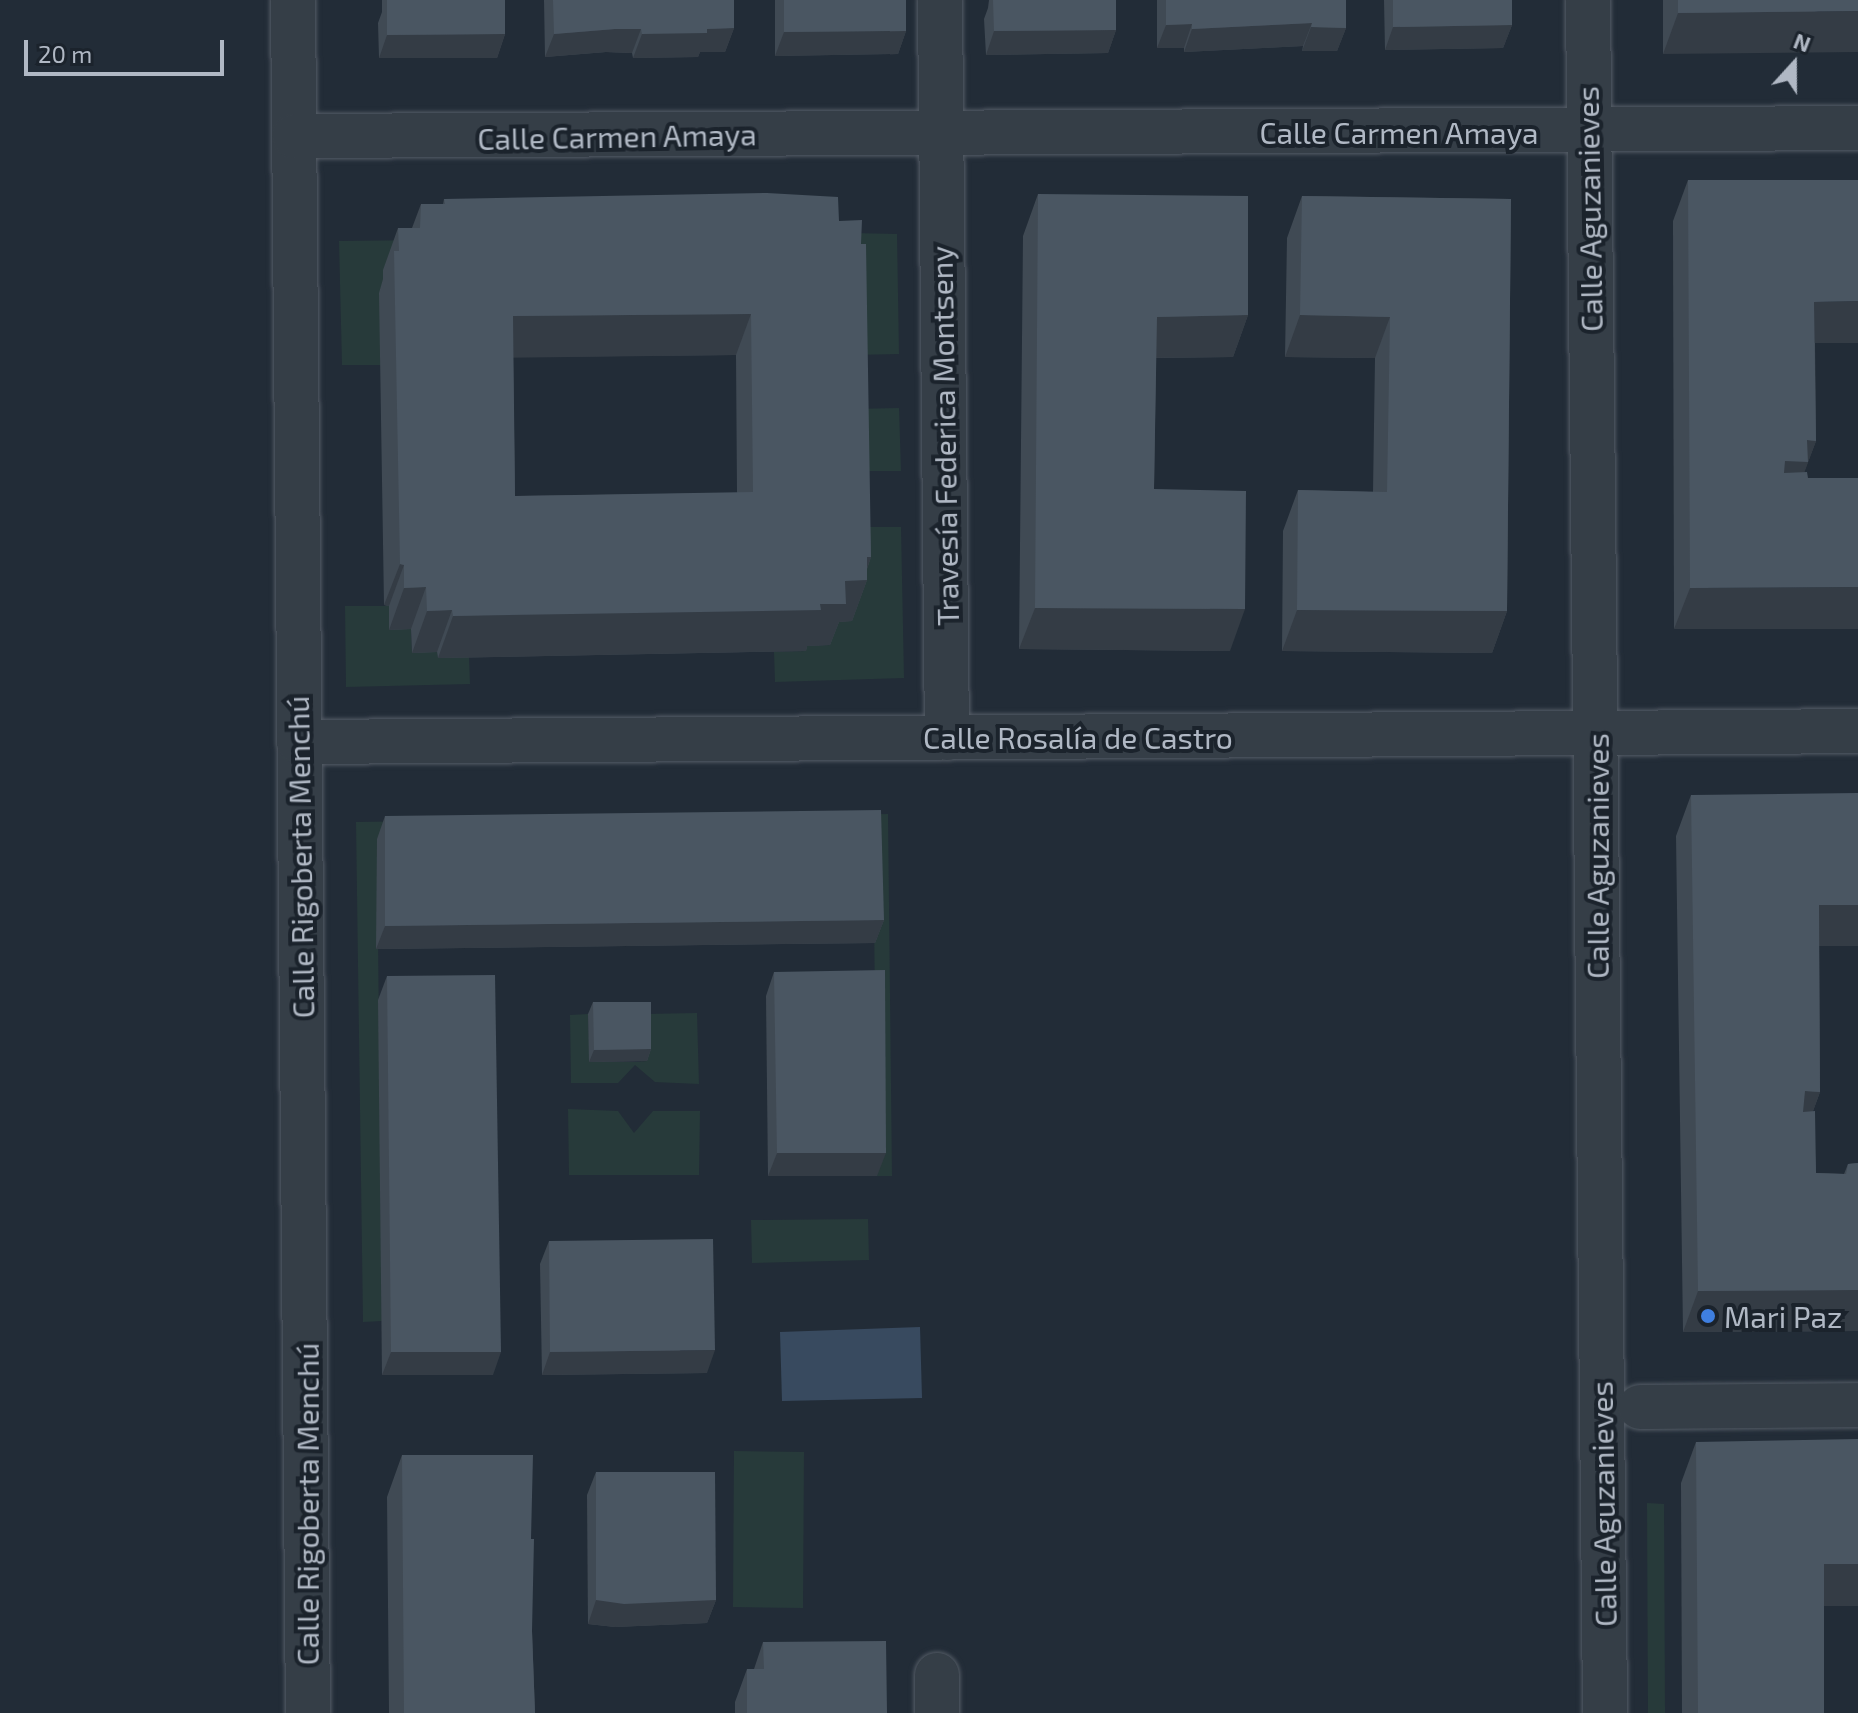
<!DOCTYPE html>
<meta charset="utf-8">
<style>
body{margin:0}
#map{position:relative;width:1858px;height:1713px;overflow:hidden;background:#222c37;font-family:"Exo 2",sans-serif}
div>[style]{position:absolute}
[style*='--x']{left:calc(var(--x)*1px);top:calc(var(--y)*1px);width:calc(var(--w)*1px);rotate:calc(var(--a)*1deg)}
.green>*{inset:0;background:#273a3a}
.water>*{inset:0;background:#384a5f}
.roads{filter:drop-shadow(0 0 2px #535b65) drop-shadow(0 0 2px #535b65)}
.minor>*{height:44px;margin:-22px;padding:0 22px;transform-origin:22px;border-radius:22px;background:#353e47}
.wall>*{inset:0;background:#404a54}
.shaded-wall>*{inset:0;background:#343c45}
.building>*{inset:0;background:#4a5662}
.dots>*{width:22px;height:22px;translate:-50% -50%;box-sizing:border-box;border:4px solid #1b232c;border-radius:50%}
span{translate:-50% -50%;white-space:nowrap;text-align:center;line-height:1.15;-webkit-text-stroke:8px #1b232c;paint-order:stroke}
.street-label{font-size:30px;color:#b0b8c4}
.poi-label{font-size:30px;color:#b0b8c4}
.left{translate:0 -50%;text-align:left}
.north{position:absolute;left:1754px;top:24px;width:80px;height:80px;-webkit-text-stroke:6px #1b232c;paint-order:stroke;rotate:21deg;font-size:22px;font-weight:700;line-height:32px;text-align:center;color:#b0b8c4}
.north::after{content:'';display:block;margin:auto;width:28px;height:36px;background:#b0b8c4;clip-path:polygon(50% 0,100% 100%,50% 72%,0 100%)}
.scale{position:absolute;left:24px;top:40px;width:200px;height:36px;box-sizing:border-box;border:4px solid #b0b8c4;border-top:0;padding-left:10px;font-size:24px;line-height:28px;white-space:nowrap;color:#b0b8c4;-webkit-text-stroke:6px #1b232c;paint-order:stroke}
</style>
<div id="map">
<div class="green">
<i style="clip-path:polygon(851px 233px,897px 234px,899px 354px,853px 355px)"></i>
<i style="clip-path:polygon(429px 240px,384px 293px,381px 365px,342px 365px,339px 241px)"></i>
<i style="clip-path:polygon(899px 408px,901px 471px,855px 471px,853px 409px)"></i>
<i style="clip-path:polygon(855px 527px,901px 527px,904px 678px,775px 682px,774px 652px,805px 651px,805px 646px,830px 645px,830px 622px,851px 621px)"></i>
<i style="clip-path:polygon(345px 606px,389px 606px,389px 629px,411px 629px,412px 652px,437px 652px,438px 657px,469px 657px,470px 684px,346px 687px)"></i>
<i style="clip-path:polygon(888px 814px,892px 1176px,877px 1176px,873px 833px,377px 839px,382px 1321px,363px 1322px,356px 822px)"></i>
<i style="clip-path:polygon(697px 1013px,699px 1084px,655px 1082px,635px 1065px,618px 1083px,571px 1083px,570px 1015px,588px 1014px,590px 1062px,636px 1062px,647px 1061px,646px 1014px)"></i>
<i style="clip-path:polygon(568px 1109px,618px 1111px,634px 1133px,653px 1111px,700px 1111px,699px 1175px,569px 1175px)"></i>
<i style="clip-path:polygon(868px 1219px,869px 1260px,752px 1263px,751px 1220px)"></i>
<i style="clip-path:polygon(734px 1451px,804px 1452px,803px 1608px,733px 1607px)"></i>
<i style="clip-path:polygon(1647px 1503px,1664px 1504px,1665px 1713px,1648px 1713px)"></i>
</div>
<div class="water">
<i style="clip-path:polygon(920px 1327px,922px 1398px,782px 1401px,780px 1332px)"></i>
</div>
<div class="roads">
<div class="minor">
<i style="--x:293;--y:0;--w:1713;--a:89.5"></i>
<i style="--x:940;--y:0;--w:738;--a:89.46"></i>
<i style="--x:1588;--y:0;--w:1713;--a:89.43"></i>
<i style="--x:294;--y:136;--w:1564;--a:-0.29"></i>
<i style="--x:299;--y:742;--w:1559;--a:-0.4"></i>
<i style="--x:1640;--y:1407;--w:218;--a:-0.5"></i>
<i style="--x:937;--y:1675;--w:38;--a:90"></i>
</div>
</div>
<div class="wall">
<i style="clip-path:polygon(382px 0,505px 0,505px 34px,497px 58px,379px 58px,378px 23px,382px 12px)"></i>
<i style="clip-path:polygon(544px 0,734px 0,734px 28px,725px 52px,700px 52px,698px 57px,633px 58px,632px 53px,606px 52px,545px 57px)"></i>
<i style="clip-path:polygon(775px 0,906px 0,906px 31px,898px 54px,775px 56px)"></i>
<i style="clip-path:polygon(989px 0,1116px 0,1116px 30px,1108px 53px,986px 55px,984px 19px,988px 8px)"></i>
<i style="clip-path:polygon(1157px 0,1346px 0,1346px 28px,1337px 51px,1302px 51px,1303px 46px,1184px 52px,1184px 48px,1157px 48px)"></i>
<i style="clip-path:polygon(1384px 0,1512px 0,1512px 25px,1503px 48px,1385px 50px)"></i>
<i style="clip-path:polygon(1663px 0,1858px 0,1663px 54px)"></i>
<i style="clip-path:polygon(1688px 180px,1815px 343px,1816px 441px,1804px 472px,1674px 629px,1673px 221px)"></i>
<i style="clip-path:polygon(1038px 194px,1248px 315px,1233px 357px,1156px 358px,1154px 489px,1230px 651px,1019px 649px,1023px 236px)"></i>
<i style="clip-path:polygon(1302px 196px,1511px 199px,1507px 611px,1492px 653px,1282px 651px,1283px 531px,1298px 490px,1373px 492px,1375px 358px,1285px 357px,1287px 238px)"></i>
<i style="clip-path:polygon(evenodd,444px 199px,839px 221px,861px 244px,871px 557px,867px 569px,867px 580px,852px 621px,839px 622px,830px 645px,807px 646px,806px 651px,438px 658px,437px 652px,412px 653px,411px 629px,389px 630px,389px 606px,384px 605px,379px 293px,383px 279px,383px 270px,398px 228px,412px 228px,421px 204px,443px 204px,444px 199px,736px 355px,737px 493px,515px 496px,513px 357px,736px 355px)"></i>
<i style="clip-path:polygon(1691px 795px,1819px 946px,1820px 1092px,1813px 1111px,1816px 1173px,1844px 1174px,1848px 1164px,1858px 1163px,1858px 1331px,1683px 1332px,1676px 836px)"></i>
<i style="clip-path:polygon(385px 816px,884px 920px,875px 943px,376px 949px,377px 839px)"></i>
<i style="clip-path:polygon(774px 972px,877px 1176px,768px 1176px,766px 996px)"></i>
<i style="clip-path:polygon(387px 976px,493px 1375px,382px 1375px,378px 1000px)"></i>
<i style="clip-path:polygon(593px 1002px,651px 1049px,647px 1061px,589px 1062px,588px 1014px)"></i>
<i style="clip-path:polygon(549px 1241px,707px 1373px,542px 1375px,540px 1264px)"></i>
<i style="clip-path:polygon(1696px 1442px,1824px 1606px,1824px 1713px,1682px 1713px,1681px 1483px)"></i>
<i style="clip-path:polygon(402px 1455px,531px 1539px,532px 1631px,535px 1713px,389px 1713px,387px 1497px)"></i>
<i style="clip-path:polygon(596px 1472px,716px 1600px,707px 1623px,615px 1627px,588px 1624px,587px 1495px)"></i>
<i style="clip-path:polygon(763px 1642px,887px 1713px,735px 1713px,735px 1702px,747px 1669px,754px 1669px)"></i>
</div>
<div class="shaded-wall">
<i style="clip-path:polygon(1858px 11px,1858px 52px,1663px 54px,1678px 13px)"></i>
<i style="clip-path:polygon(1312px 23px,1303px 46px,1184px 52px,1192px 29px)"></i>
<i style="clip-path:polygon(1192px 24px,1184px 48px,1157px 48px,1166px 25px)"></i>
<i style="clip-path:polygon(1512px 25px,1503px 48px,1385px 50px,1393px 27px)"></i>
<i style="clip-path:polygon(1311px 27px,1346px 28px,1337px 51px,1302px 51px)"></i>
<i style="clip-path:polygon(734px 28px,725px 52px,700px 52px,698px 57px,633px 58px,642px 34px,707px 29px)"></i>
<i style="clip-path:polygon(615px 29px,641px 29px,632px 53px,606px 52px,545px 57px,554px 34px)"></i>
<i style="clip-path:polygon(1116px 30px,1108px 53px,986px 55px,994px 31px)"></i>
<i style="clip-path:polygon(906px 31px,898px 54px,775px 56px,784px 32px)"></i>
<i style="clip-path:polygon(505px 34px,497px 58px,379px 58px,387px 35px)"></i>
<i style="clip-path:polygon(1858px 301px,1858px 343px,1799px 343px,1814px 302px)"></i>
<i style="clip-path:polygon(751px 314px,736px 355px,498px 358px,513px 316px)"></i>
<i style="clip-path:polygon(1248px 315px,1233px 357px,1142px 358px,1157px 317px)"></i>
<i style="clip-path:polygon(1300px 315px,1390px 317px,1375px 358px,1285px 357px)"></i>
<i style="clip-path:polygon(1807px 440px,1816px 441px,1793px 503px,1769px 502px,1785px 461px)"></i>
<i style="clip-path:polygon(867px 557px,871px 557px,863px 580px,867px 580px,852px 621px,839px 622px,830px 645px,807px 646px,806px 651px,438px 658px,453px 616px,820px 604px)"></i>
<i style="clip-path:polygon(400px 564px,404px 565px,389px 606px,384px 605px)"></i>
<i style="clip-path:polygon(426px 587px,411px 629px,389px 630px,404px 588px)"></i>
<i style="clip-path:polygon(1858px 587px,1858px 629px,1674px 629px,1690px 588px)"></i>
<i style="clip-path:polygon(1035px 608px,1245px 609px,1230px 651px,1019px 649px)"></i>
<i style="clip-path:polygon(452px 610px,437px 652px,412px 653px,427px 611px)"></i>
<i style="clip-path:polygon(1297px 610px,1507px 611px,1492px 653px,1282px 651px)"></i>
<i style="clip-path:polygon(1819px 905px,1858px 905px,1858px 946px,1803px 946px)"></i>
<i style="clip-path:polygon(884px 920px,875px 943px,376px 949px,385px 926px)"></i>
<i style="clip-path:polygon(651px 1049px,647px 1061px,589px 1062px,594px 1050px)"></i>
<i style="clip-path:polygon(1805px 1091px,1820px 1092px,1805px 1133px,1790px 1133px)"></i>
<i style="clip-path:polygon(777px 1153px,886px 1153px,877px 1176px,768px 1176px)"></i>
<i style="clip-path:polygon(1858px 1290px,1858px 1331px,1683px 1332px,1698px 1291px)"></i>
<i style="clip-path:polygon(715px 1350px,707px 1373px,542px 1375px,550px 1352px)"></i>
<i style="clip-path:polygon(391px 1352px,501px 1352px,493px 1375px,382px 1375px)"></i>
<i style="clip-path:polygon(1824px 1564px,1858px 1564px,1858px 1606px,1809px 1606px)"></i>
<i style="clip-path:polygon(596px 1600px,716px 1600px,707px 1623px,615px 1627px,588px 1624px)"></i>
</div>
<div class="building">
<i style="clip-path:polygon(387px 0,505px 0,505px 34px,387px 35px)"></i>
<i style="clip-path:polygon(553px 0,734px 0,734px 28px,707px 29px,707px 33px,642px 34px,641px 29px,615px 29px,554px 34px)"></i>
<i style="clip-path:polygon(784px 0,906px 0,906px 31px,784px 32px)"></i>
<i style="clip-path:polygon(993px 0,1116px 0,1116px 30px,994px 31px)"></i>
<i style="clip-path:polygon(1166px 0,1346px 0,1346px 28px,1311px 27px,1312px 23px,1192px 29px,1192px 24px,1166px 25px)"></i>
<i style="clip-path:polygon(1393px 0,1512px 0,1512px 25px,1393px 27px)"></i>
<i style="clip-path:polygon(1678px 0,1858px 0,1858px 11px,1678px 13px)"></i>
<i style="clip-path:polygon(1688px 180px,1858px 180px,1858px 301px,1814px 302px,1816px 441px,1807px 440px,1808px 462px,1785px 461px,1784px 473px,1807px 472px,1808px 478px,1858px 478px,1858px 587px,1690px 588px)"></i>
<i style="clip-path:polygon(evenodd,767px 193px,838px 197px,839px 221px,862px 220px,861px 244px,866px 244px,871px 557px,867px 557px,867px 580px,845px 581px,846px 604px,820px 604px,821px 610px,453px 616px,452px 610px,427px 611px,426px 587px,404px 588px,404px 565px,400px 564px,394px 251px,399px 251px,398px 228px,420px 228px,421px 204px,445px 204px,444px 199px,767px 193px,751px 314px,753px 492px,515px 496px,513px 316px,751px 314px)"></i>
<i style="clip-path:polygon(1038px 194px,1248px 196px,1248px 315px,1157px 317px,1154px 489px,1246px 491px,1245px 609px,1035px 608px)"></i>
<i style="clip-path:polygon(1302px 196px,1511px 199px,1507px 611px,1297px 610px,1298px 490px,1387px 492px,1390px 317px,1300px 315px)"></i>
<i style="clip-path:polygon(1858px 793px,1858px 905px,1819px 905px,1820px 1092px,1805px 1091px,1803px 1112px,1815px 1111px,1816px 1173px,1846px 1174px,1848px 1164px,1858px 1163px,1858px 1290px,1698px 1291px,1691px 795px)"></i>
<i style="clip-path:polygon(881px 810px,884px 920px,385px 926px,385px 816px)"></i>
<i style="clip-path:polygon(885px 970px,886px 1153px,777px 1153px,774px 972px)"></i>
<i style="clip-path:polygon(495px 975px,501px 1352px,391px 1352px,387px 976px)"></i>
<i style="clip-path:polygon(593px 1002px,651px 1002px,651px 1049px,594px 1050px)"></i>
<i style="clip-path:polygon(713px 1239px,715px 1350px,550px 1352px,549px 1241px)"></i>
<i style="clip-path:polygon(1858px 1439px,1858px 1564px,1824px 1564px,1824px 1713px,1698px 1713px,1696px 1442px)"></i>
<i style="clip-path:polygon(402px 1455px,533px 1455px,531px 1539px,534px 1539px,532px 1631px,535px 1713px,404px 1713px)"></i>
<i style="clip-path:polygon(596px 1472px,715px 1472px,716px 1600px,624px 1604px,596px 1600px)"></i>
<i style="clip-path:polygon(886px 1641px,887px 1713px,747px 1713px,747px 1669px,764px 1669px,763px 1642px)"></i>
</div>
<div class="dots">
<i style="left:1708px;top:1316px;background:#3f7fe0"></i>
</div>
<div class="street-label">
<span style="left:1399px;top:132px">Calle Carmen Amaya</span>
<span style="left:617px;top:136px;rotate:-1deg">Calle Carmen Amaya</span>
<span style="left:1589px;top:209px;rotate:-91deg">Calle Aguzanieves</span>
<span style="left:944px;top:436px;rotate:-91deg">Travesía Federica Montseny</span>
<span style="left:1078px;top:737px">Calle Rosalía de Castro</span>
<span style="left:1597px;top:856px;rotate:-90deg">Calle Aguzanieves</span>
<span style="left:300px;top:857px;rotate:-91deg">Calle Rigoberta Menchú</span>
<span style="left:307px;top:1504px;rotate:-90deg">Calle Rigoberta Menchú</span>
<span style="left:1603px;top:1504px;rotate:-91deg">Calle Aguzanieves</span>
</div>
<div class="poi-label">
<span class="left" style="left:1724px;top:1316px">Mari Paz</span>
</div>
<div class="north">N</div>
<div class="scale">20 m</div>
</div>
